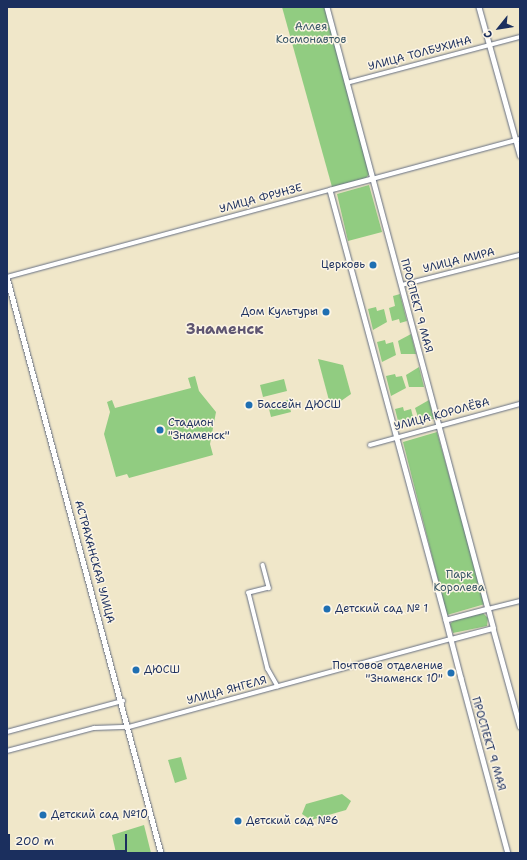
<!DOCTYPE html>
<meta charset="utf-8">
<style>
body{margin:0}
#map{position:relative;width:527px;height:860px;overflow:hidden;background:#f0e7c9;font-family:"Shantell Sans",sans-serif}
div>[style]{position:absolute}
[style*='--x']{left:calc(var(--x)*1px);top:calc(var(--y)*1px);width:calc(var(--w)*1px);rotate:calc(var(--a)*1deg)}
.green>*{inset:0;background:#91cc81}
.roads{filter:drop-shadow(0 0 1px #666f83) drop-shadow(0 0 1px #666f83)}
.minor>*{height:3.5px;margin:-1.75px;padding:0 1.75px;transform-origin:1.75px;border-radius:1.75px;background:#fff}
.tertiary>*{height:4.5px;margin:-2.25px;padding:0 2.25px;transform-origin:2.25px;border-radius:2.25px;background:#fff}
.dots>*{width:11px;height:11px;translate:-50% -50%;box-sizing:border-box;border:2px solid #fcf5e5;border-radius:50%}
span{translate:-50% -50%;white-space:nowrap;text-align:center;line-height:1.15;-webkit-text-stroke:3px #fcf5e5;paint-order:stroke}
.park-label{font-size:11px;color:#385667}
.street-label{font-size:11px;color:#1b2f5e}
.poi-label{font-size:11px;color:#1b2f5e}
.right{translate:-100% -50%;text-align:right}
.left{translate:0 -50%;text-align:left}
.district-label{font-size:15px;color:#5e5571;font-weight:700}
.frame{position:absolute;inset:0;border:8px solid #1b2f5e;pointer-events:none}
.north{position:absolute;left:479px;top:8px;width:40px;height:40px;-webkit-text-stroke:3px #fcf5e5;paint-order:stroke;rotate:240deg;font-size:11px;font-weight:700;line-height:16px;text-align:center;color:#1b2f5e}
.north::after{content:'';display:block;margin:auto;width:14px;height:18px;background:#1b2f5e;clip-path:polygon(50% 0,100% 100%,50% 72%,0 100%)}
.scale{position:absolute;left:8px;top:834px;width:119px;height:18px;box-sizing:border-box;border:2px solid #1b2f5e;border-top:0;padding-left:5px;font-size:12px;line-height:14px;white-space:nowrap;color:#1b2f5e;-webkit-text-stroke:3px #fcf5e5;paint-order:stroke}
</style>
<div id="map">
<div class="green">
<i style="clip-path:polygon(282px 7px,325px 7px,370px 173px,366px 178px,332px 187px)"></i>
<i style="clip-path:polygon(369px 185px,382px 232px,348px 241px,337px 194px)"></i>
<i style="clip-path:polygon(400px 294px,407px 321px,400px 323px,399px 319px,392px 321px,389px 308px,395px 306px,393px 296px)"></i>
<i style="clip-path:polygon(376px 307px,377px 311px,384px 309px,387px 322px,373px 330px,368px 309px)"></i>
<i style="clip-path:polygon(411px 334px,416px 354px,401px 354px,398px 341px)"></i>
<i style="clip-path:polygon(385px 340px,386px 344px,393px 342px,396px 355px,382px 362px,377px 342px)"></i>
<i style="clip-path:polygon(318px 359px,343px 365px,351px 394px,331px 408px)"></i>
<i style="clip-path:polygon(419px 367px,424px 387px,409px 387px,406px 375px)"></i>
<i style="clip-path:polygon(395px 374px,396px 377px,402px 376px,406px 388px,391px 396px,386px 376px)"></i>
<i style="clip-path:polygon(195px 376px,199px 391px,216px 412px,210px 444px,213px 455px,129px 478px,127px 474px,116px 477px,104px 434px,110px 412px,107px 402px,112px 400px,115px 408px,191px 388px,188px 378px)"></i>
<i style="clip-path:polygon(284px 379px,287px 391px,263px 397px,260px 385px)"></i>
<i style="clip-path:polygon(288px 400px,291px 412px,271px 417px,268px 405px)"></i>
<i style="clip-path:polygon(429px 400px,434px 419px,419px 420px,415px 408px)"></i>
<i style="clip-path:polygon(403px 407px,404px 411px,411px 409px,414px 421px,400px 429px,395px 409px)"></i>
<i style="clip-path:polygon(437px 432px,485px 604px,447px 615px,403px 442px)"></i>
<i style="clip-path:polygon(483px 613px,488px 618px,487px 626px,453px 633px,450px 624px,453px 621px)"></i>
<i style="clip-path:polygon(181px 757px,187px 779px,175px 783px,168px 760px)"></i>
<i style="clip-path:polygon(342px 794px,351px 801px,346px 810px,311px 820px,302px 814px,306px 804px)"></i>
<i style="clip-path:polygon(144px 825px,151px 853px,116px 853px,112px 835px)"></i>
</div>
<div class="roads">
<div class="minor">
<i style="--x:347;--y:83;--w:179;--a:-14.9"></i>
<i style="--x:372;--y:179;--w:153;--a:-15.1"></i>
<i style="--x:7;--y:277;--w:335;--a:-15.1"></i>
<i style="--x:402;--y:285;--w:122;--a:-14.3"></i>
<i style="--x:370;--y:445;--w:156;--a:-15.3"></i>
<i style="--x:263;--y:565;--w:24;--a:75"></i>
<i style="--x:269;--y:588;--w:21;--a:166"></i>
<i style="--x:249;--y:593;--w:78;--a:76"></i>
<i style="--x:268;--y:669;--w:20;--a:60"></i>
<i style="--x:488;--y:609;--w:33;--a:-14"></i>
<i style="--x:7;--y:732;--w:120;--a:-15"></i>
<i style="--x:7;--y:751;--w:90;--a:-14.8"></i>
<i style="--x:94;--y:728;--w:35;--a:-2"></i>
<i style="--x:129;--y:727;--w:334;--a:-15.3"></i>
</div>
<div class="tertiary">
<i style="--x:327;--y:7;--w:623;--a:75.03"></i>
<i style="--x:479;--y:7;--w:154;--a:74.5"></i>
<i style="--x:372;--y:179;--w:43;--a:165.3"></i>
<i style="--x:330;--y:190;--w:445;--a:74.9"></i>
<i style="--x:7;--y:277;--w:596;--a:75.03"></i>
<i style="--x:493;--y:628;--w:102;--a:74.6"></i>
<i style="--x:451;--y:639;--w:43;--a:-14.7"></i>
<i style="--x:493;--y:628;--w:20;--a:-105"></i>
<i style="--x:488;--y:609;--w:43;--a:165.3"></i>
<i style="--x:446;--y:620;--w:60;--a:75.5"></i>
<i style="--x:461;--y:678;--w:181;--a:75"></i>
</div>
</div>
<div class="dots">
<i style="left:373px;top:265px;background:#1f6fb2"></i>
<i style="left:326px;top:312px;background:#1f6fb2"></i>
<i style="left:249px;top:405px;background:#1f6fb2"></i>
<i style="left:160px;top:430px;background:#1f6fb2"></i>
<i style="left:327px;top:609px;background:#1f6fb2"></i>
<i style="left:136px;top:670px;background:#1f6fb2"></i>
<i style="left:451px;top:673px;background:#1f6fb2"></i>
<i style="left:43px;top:815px;background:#1f6fb2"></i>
<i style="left:238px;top:821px;background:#1f6fb2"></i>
</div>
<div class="park-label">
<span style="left:311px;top:34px">Аллея<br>Космонавтов</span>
<span style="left:459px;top:582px">Парк<br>Королева</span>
</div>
<div class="street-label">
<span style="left:420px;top:54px;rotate:-15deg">УЛИЦА ТОЛБУХИНА</span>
<span style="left:261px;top:199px;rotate:-15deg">УЛИЦА ФРУНЗЕ</span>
<span style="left:459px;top:261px;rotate:-14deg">УЛИЦА МИРА</span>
<span style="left:416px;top:306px;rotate:75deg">ПРОСПЕКТ 9 МАЯ</span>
<span style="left:442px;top:415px;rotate:-15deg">УЛИЦА КОРОЛЁВА</span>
<span style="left:94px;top:562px;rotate:75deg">АСТРАХАНСКАЯ УЛИЦА</span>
<span style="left:227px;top:691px;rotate:-15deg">УЛИЦА ЯНГЕЛЯ</span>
<span style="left:488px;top:744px;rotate:74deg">ПРОСПЕКТ 9 МАЯ</span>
</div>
<div class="poi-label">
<span class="right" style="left:365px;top:265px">Церковь</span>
<span class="right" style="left:318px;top:312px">Дом Культуры</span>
<span class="left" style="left:257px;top:405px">Бассейн ДЮСШ</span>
<span class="left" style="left:168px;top:430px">Стадион<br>"Знаменск"</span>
<span class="left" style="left:335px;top:609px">Детский сад № 1</span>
<span class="right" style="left:443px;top:673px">Почтовое отделение<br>"Знаменск 10"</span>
<span class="left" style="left:144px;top:670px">ДЮСШ</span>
<span class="left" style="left:51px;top:815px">Детский сад №10</span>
<span class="left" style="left:246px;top:821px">Детский сад №6</span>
</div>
<div class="district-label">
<span style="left:225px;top:330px">Знаменск</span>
</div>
<div class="frame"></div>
<div class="north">С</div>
<div class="scale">200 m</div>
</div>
